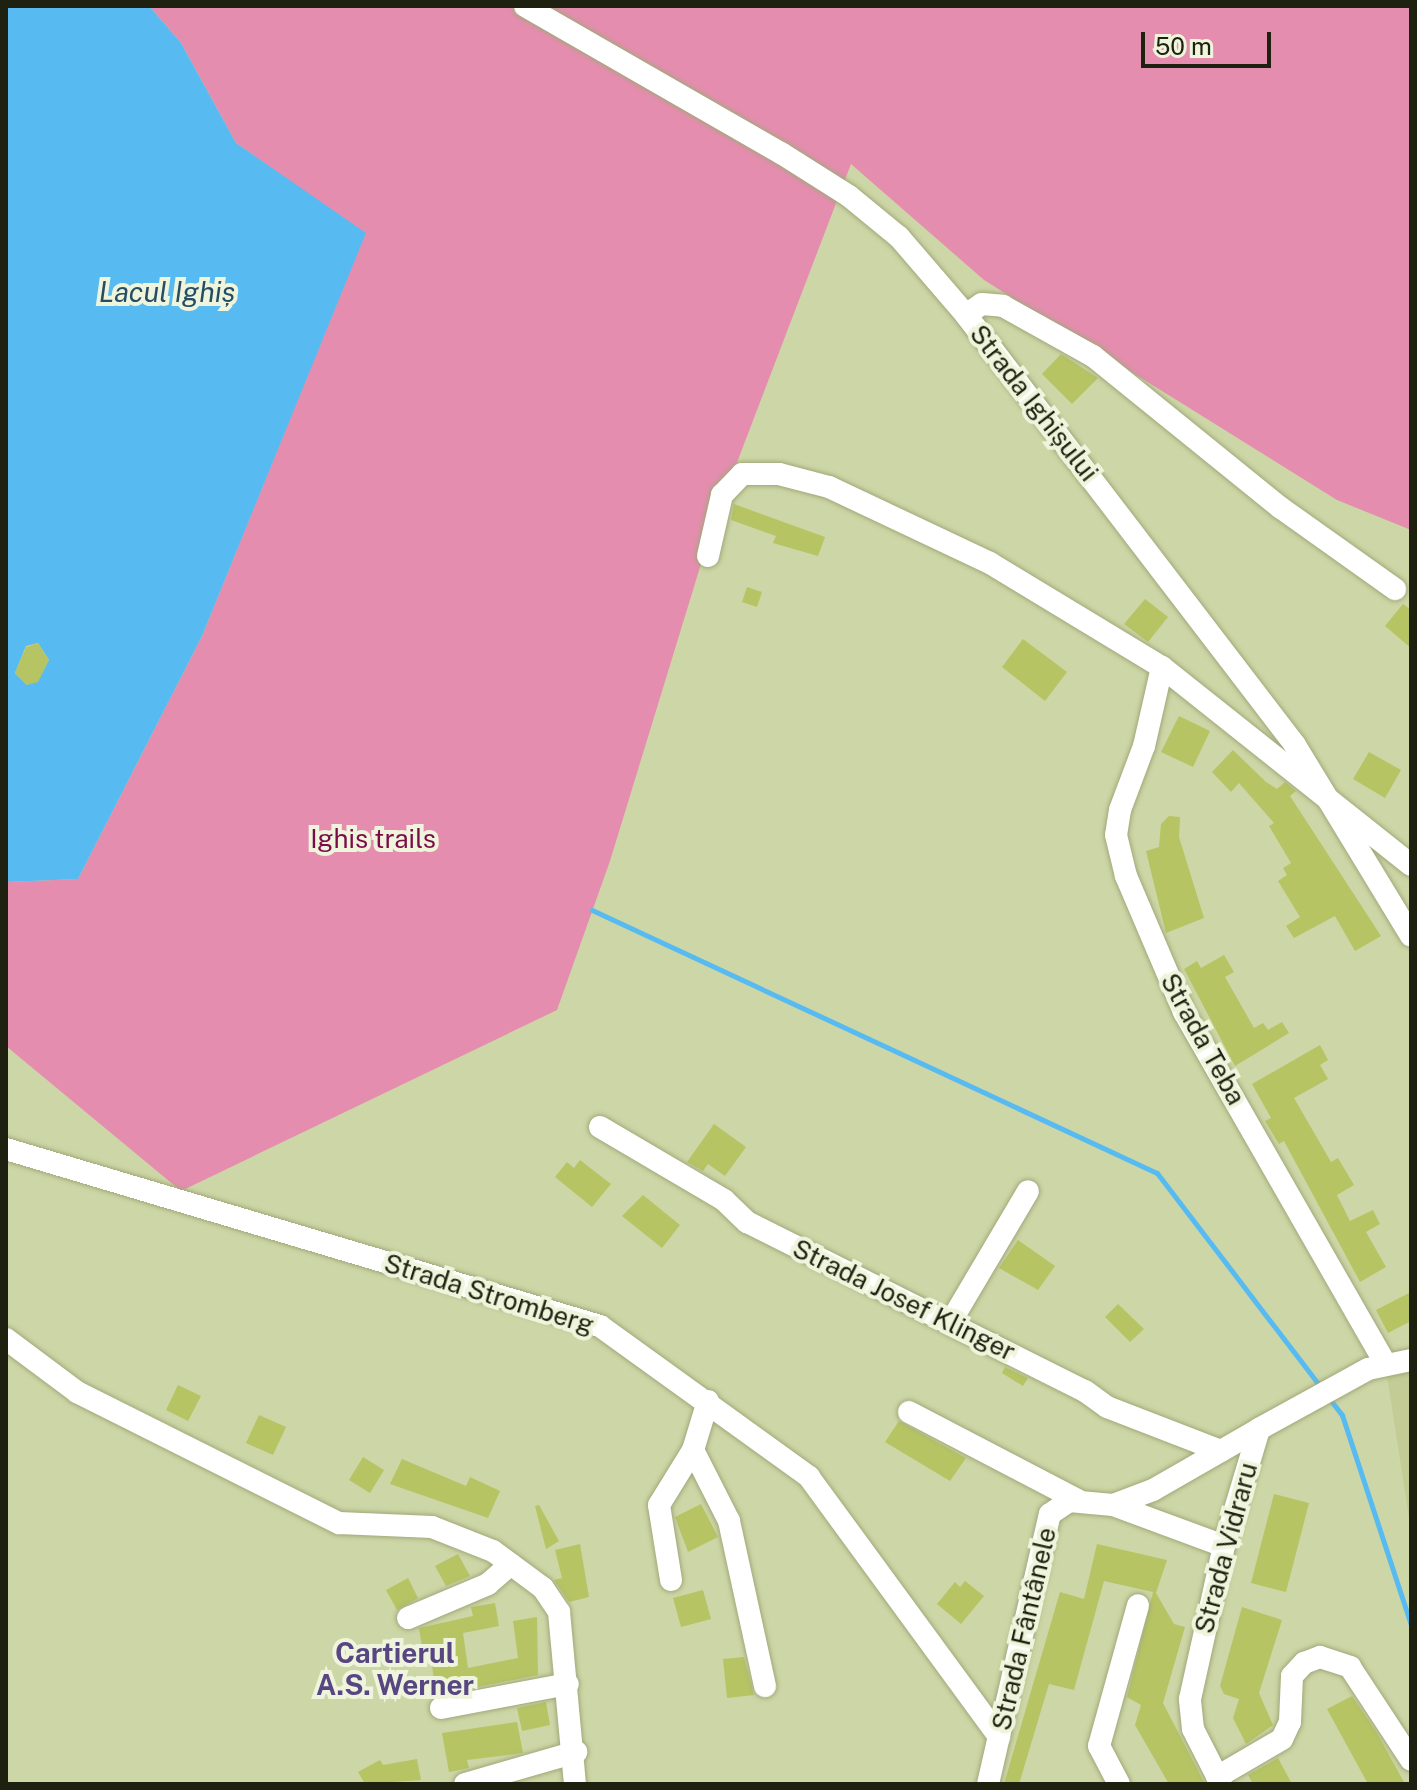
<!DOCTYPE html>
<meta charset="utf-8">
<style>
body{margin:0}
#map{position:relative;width:1417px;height:1790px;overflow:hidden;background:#cdd6a6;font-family:"Public Sans",sans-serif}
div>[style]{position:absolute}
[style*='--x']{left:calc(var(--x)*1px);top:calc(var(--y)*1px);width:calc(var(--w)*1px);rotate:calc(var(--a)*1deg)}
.built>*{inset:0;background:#c3cc95}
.green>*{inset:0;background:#e58daf}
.water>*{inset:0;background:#57bbf2}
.stream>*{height:5px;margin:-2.5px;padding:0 2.5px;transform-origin:2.5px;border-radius:2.5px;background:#57bbf2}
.building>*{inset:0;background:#b6c464}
.roads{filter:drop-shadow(0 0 2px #a1a87a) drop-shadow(0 0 2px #a1a87a)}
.minor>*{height:22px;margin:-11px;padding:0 11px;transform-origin:11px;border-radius:11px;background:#fff}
span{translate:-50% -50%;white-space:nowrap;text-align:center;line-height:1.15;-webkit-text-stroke:8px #eff4dc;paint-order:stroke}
.street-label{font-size:26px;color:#1e210f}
.park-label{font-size:26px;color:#7d0947}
.water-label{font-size:28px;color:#254e66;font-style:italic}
.neighbourhood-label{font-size:28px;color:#584683;font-weight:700}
.frame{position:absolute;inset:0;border:8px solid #1e210f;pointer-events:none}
.scale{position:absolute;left:1141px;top:32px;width:130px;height:36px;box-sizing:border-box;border:4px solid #1e210f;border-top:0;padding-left:10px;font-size:24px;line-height:28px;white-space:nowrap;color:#1e210f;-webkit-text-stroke:6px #eff4dc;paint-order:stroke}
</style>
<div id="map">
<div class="built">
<i style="clip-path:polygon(1411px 1360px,1411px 1530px,1385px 1363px)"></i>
</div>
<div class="green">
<i style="clip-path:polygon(149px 6px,1411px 6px,1411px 530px,1337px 500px,984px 280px,851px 164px,712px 528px,610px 861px,557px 1010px,181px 1191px,6px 1046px,6px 882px,78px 879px,202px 636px,365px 234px,236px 143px,181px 43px)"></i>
</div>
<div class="water">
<i style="clip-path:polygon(evenodd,6px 6px,149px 6px,181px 43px,236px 143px,366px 233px,202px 636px,78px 879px,6px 882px,6px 6px,38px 643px,49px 660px,27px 685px,15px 673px,26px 646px,38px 643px)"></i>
</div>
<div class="stream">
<i style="--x:592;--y:910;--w:623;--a:24.96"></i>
<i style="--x:1157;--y:1173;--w:272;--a:52.6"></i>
<i style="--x:1328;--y:1397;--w:23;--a:52"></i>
<i style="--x:1342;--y:1415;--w:221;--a:71.8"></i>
</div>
<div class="building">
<i style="clip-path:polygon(1061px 354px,1098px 378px,1072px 404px,1042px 374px)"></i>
<i style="clip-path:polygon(734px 504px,825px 537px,818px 556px,773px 543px,776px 536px,731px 520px)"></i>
<i style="clip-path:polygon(747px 587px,762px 592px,757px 607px,742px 602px)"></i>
<i style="clip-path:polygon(1145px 599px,1168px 617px,1148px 642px,1124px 624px)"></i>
<i style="clip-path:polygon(1403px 604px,1411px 610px,1411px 648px,1385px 626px)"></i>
<i style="clip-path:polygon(1023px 639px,1067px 672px,1045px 701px,1002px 667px)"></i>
<i style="clip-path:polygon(38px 643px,49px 660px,38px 682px,27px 685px,15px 673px,26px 647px)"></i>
<i style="clip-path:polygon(1179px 716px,1210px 731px,1193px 767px,1161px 752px)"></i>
<i style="clip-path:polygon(1233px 750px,1266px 782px,1277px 789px,1285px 782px,1296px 791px,1290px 796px,1381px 936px,1355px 951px,1335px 916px,1294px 938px,1286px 926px,1300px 917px,1278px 881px,1287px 875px,1283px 868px,1291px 863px,1269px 826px,1274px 823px,1239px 783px,1231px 792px,1212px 772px)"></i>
<i style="clip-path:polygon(1369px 752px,1401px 770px,1385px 798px,1353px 779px)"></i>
<i style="clip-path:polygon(1169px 816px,1180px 817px,1179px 837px,1204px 918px,1166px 933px,1146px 851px,1159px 847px,1161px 824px)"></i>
<i style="clip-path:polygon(1224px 955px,1234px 972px,1225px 977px,1254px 1028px,1263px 1023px,1268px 1030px,1282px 1022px,1289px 1033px,1235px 1066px,1184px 969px,1197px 961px,1201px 968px)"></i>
<i style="clip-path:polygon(1320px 1045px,1328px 1060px,1320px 1065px,1328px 1079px,1294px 1098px,1331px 1162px,1338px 1158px,1354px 1185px,1337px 1195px,1350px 1221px,1373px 1210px,1380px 1224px,1366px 1232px,1386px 1267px,1360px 1282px,1284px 1141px,1279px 1144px,1265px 1121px,1271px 1118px,1252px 1084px)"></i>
<i style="clip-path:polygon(714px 1124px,746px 1147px,725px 1176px,708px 1164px,703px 1171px,687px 1162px)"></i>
<i style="clip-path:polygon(580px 1160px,611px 1184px,592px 1207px,555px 1177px,567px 1162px,574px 1168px)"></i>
<i style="clip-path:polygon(643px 1195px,680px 1225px,662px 1248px,622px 1216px)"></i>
<i style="clip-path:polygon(1018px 1240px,1055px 1266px,1038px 1290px,999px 1268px)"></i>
<i style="clip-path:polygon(1411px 1292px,1411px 1321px,1388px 1333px,1376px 1310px)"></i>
<i style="clip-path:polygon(1118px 1304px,1144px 1329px,1130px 1342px,1105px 1317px)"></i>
<i style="clip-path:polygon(1005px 1367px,1028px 1378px,1023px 1386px,1002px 1373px)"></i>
<i style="clip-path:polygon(178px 1385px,201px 1396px,188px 1421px,166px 1410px)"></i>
<i style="clip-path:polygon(259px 1415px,286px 1427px,273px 1455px,246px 1443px)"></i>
<i style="clip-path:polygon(899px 1421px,966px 1458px,950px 1481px,885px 1442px)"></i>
<i style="clip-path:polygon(363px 1457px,384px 1470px,370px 1493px,349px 1480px)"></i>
<i style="clip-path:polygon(402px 1459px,466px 1486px,470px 1477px,500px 1491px,488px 1518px,390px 1484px)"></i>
<i style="clip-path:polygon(1274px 1494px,1309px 1503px,1286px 1592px,1251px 1583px)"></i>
<i style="clip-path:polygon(701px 1504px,718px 1537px,688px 1552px,675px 1517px)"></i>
<i style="clip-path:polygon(539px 1505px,559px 1541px,546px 1549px,535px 1506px)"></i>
<i style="clip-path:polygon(580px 1544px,589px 1597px,569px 1602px,554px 1580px,562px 1578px,555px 1550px)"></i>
<i style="clip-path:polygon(1097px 1544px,1167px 1560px,1156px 1593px,1174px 1624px,1185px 1627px,1163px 1703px,1205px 1784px,1169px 1784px,1135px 1725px,1141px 1705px,1127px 1697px,1153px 1592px,1104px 1581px,1074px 1690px,1049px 1684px,1019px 1784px,1004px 1784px,1060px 1592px,1084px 1599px)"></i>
<i style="clip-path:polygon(458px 1554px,470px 1576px,446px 1586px,435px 1566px)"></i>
<i style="clip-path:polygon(408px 1578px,418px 1598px,397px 1610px,386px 1590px)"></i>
<i style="clip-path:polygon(965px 1581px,984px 1596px,961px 1624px,937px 1604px,955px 1582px,960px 1587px)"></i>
<i style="clip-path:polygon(703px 1590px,711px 1619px,681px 1627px,673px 1598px)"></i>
<i style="clip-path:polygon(495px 1603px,499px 1626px,463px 1633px,468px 1668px,518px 1658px,513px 1621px,537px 1617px,538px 1675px,436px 1695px,431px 1658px,424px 1659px,419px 1628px,473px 1616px,471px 1607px)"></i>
<i style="clip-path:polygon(1242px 1607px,1282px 1620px,1259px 1693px,1273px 1725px,1246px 1744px,1233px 1718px,1239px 1699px,1224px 1694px,1220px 1686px)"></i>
<i style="clip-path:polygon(744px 1657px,754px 1695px,727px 1698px,723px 1659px)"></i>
<i style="clip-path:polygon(1352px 1696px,1377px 1733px,1405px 1784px,1368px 1784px,1327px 1709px)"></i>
<i style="clip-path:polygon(546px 1702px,550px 1725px,522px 1731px,517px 1708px)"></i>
<i style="clip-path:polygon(517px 1722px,523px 1753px,467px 1760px,469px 1768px,449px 1772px,442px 1733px)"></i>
<i style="clip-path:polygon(1278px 1758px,1292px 1784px,1253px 1784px,1248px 1775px)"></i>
<i style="clip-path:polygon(417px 1759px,421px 1780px,365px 1784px,358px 1772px,380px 1760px,383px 1765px)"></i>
</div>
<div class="roads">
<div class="minor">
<i style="--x:525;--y:6;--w:295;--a:29.9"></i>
<i style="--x:781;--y:153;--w:80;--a:32.3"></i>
<i style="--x:849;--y:196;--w:65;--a:39.4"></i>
<i style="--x:899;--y:237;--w:103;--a:49.3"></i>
<i style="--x:966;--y:315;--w:541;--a:52.58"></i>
<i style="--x:1295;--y:745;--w:223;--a:58.7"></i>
<i style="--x:966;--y:315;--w:19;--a:-35"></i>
<i style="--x:982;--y:304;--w:21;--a:5"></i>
<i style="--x:1003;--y:306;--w:103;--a:29.1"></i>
<i style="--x:1093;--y:356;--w:242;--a:39"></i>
<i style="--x:1281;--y:508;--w:140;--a:35.4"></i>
<i style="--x:708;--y:556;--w:63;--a:-77.1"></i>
<i style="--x:722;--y:495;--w:29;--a:-46"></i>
<i style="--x:742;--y:474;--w:37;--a:0"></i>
<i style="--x:779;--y:474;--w:52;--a:14.6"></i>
<i style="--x:829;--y:487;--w:178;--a:25.3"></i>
<i style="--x:990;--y:563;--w:201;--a:31.2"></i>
<i style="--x:1162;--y:667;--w:318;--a:38.5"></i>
<i style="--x:1162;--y:667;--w:81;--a:102.8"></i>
<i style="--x:1144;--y:746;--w:68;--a:110.6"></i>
<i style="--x:1120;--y:810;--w:25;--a:99"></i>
<i style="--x:1116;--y:835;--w:42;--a:76.3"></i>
<i style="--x:1126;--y:876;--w:148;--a:66.9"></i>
<i style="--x:1184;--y:1012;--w:404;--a:60.2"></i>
<i style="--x:600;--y:1127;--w:144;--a:30.5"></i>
<i style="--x:724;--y:1200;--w:32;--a:44"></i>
<i style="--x:747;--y:1222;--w:378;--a:26.6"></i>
<i style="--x:1085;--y:1391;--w:27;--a:36"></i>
<i style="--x:1107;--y:1407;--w:122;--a:21.1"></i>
<i style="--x:6;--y:1149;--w:620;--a:16.59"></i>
<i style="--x:600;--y:1326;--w:258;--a:35.8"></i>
<i style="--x:809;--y:1477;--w:322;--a:53.8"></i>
<i style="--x:950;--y:1323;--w:153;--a:-59.4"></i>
<i style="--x:6;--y:1339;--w:89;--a:36.7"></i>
<i style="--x:77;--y:1392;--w:293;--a:26.6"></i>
<i style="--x:339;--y:1523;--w:93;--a:2.5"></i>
<i style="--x:432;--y:1527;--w:66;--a:21.5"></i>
<i style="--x:493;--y:1551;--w:62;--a:36.5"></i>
<i style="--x:543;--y:1588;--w:29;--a:56"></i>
<i style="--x:559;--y:1612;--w:173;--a:84.7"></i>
<i style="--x:708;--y:1401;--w:51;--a:107"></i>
<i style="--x:693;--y:1450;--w:80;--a:63.1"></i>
<i style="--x:729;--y:1521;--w:169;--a:77.7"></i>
<i style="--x:909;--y:1412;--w:190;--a:27.6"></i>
<i style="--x:1113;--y:1505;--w:118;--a:20.3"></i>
<i style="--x:671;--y:1580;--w:76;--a:-99.1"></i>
<i style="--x:659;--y:1505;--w:65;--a:-58.3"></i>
<i style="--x:408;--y:1618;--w:87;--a:-23"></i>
<i style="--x:488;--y:1584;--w:30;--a:-41"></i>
<i style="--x:441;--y:1708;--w:129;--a:-10.7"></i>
<i style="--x:1217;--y:1777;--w:75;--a:-30.3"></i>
<i style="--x:1282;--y:1739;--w:19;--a:-65"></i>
<i style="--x:1290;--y:1722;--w:46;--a:-87.5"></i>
<i style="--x:1292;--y:1676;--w:18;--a:-47"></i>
<i style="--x:1304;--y:1663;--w:17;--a:-21"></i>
<i style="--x:1320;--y:1657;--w:32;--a:18"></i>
<i style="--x:1350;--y:1667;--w:111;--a:56.7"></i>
<i style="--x:465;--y:1784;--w:116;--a:-16.1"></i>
<i style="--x:988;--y:1784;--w:277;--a:-77.1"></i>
<i style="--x:1050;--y:1514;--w:23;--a:-34"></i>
<i style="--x:1069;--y:1501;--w:44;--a:5.2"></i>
<i style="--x:1113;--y:1505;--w:43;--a:-20.6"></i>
<i style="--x:1153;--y:1490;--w:122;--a:-29.9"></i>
<i style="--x:1119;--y:1784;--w:43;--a:-117.8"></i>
<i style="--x:1099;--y:1746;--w:146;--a:-74.5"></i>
<i style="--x:1221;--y:1784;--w:62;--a:-117"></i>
<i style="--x:1193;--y:1729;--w:30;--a:-96"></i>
<i style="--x:1190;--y:1699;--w:157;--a:-77.5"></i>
<i style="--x:1224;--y:1546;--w:122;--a:-73.3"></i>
<i style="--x:1259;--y:1429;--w:124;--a:-28.8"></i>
<i style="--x:1368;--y:1369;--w:44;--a:-11.8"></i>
</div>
</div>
<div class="street-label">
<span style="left:1034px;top:403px;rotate:52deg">Strada Ighișului</span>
<span style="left:1203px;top:1039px;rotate:61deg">Strada Teba</span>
<span style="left:489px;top:1294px;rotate:17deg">Strada Stromberg</span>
<span style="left:904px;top:1300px;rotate:26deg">Strada Josef Klinger</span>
<span style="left:1226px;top:1548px;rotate:-75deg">Strada Vidraru</span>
<span style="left:1024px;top:1629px;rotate:-77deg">Strada Fântânele</span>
</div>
<div class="park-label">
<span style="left:373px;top:839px">Ighis trails</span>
</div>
<div class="water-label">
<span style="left:167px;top:292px">Lacul Ighiș</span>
</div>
<div class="neighbourhood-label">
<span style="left:395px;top:1669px">Cartierul<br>A.S. Werner</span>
</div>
<div class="frame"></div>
<div class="scale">50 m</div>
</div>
